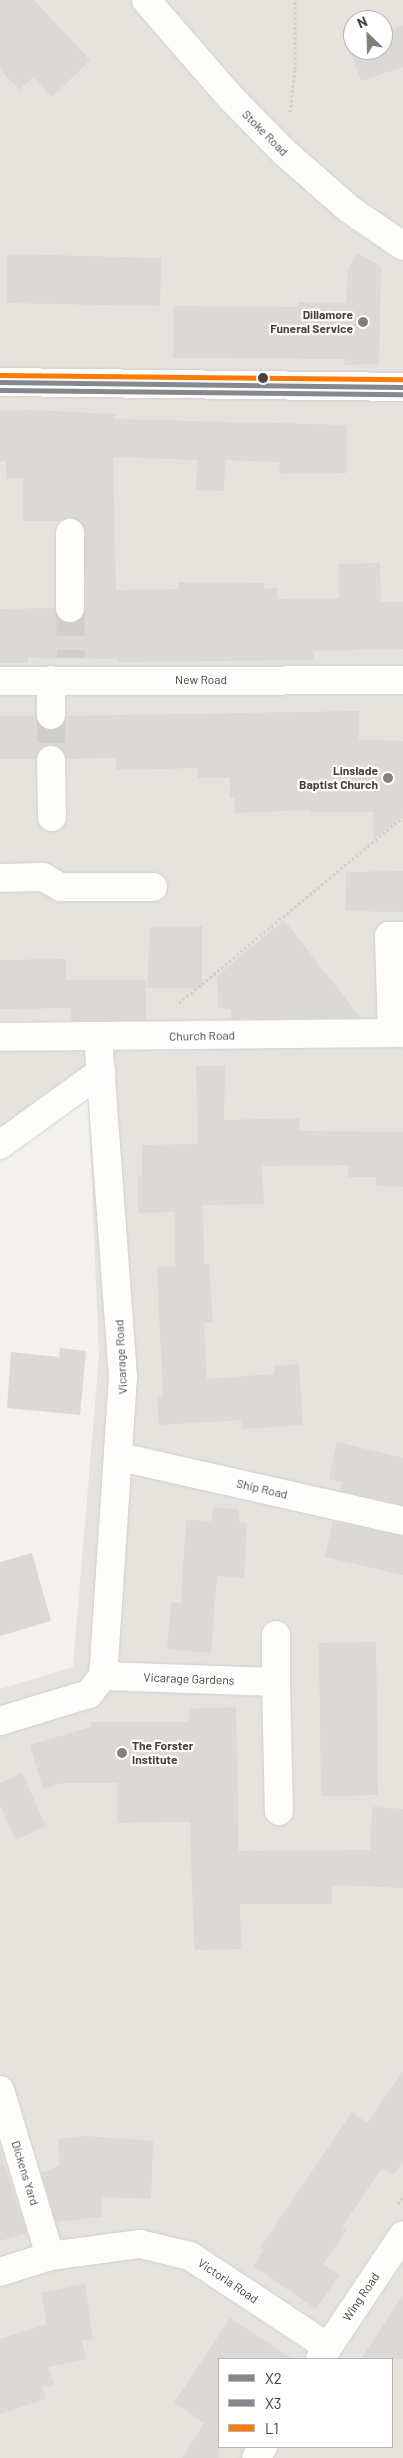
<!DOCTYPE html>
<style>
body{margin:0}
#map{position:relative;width:403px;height:2458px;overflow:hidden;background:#f3f1ee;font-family:Barlow,sans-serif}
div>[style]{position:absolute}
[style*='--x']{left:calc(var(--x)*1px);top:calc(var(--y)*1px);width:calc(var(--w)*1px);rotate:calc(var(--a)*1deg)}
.residential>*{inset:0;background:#e6e2dd}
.building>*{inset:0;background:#dbd8d5}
.minor-tunnel>*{height:28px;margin-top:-14px;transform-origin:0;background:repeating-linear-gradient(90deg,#d1ceca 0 28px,transparent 0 42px)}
.path>*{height:3px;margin-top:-1.5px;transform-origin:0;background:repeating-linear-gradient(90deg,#d3d1cc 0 2.5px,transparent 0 5px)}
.roads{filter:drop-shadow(0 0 1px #d1cecc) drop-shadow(0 0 1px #d1cecc)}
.minor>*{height:28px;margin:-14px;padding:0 14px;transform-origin:14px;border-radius:14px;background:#fdfdfc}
.bus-1>*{height:5px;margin:-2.5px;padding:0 2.5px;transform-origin:2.5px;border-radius:2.5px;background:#85898f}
.bus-2>*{height:5px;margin:-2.5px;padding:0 2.5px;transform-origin:2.5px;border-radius:2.5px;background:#85898f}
.bus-3>*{height:5px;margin:-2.5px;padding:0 2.5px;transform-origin:2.5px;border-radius:2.5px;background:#ff7b00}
.dots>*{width:14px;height:14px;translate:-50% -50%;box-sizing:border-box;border:2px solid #fff;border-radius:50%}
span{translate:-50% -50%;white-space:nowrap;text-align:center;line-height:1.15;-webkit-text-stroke:4.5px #fff;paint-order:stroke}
.street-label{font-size:12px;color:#49413a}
.poi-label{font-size:12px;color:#49413a;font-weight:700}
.right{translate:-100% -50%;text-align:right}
.left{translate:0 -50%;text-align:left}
.legend{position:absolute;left:218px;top:2358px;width:175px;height:90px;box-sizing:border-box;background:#fff;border:1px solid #b6b3b0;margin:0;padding:6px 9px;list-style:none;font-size:15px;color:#49413a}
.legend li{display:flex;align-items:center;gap:10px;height:25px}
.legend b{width:25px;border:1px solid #b6b3b0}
.north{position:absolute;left:343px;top:10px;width:50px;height:50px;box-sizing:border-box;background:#fff;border:1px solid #b6b3b0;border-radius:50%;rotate:336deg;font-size:14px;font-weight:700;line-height:20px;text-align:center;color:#49413a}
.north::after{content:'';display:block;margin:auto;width:18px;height:22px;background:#847f79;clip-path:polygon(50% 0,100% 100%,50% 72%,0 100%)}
</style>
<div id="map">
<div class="residential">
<i style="clip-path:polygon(evenodd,0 0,403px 0,403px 2458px,0 2458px,0 1689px,73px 1667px,99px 1355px,87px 1072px,0 1130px,0 0,353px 20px,383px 20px,383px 50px,353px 50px,353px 20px,0 0,219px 2359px,392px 2359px,392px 2447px,219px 2447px,219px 2359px)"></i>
</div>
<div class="building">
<i style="clip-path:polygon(0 0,34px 0,90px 60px,52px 97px,33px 77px,19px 90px,0 69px)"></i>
<i style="clip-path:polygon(403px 25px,403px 67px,361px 81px,348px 44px,353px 42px,353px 50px,383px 50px,383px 32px)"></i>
<i style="clip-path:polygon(357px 253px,381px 266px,379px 364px,344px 365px,345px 359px,173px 358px,174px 306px,298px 307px,298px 302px,346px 303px,348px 269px)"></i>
<i style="clip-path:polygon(7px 254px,161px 258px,160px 306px,7px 303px)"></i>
<i style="clip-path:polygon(29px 410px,115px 414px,115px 419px,347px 425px,347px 473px,280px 474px,279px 462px,225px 460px,224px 491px,196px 490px,197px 460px,113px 457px,116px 590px,178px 589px,178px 582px,264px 583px,264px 589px,277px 588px,277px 599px,339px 598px,339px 564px,380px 563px,381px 602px,403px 602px,403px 649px,314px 651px,313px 660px,118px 662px,118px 659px,28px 658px,28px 663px,0 663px,0 609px,54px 608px,62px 621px,70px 624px,83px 616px,86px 608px,83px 525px,70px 517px,60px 521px,23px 521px,23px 478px,6px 479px,6px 461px,0 462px,0 411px)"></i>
<i style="clip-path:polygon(359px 711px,359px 740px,403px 741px,403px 815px,373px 840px,373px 812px,310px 812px,310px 810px,235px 813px,234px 798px,230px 798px,230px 778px,198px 778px,197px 768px,116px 770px,116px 758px,66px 759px,59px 747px,51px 744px,43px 747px,36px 759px,0 759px,0 716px,36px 716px,43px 728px,51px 731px,59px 728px,66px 716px)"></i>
<i style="clip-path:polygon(403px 871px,403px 912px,345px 911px,346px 872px)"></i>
<i style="clip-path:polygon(284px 920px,361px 1018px,231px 1019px,231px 1009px,218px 1008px,217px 976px)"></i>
<i style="clip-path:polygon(202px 926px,202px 988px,147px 988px,150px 927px)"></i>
<i style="clip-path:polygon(66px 959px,66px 980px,146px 980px,146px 1020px,71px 1021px,71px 1008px,0 1009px,0 960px)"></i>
<i style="clip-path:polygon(196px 1066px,225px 1066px,224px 1120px,299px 1118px,300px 1131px,403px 1132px,403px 1187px,376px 1186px,376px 1177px,348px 1177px,348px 1165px,262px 1166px,264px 1204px,203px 1205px,204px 1264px,209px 1264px,213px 1322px,204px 1323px,207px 1379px,274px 1374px,274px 1366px,299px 1364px,303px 1425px,241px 1429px,241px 1420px,159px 1425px,157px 1397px,163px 1396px,157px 1267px,175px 1266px,175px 1212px,138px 1213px,138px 1177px,142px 1176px,142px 1145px,198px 1144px)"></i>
<i style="clip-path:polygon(60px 1348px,86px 1351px,80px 1415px,7px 1408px,11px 1352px,59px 1357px)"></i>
<i style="clip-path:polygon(337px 1442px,403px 1458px,403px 1505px,340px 1491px,342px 1482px,329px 1479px)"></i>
<i style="clip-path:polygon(213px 1508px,239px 1509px,239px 1522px,247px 1523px,244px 1578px,217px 1576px,211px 1653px,167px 1649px,171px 1602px,181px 1603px,186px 1520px,212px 1521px)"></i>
<i style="clip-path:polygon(333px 1521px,403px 1536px,403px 1575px,325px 1557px)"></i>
<i style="clip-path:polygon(32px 1553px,51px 1621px,0 1636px,0 1562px)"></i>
<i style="clip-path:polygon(376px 1642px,378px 1795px,321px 1796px,319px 1643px)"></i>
<i style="clip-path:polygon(236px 1707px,239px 1851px,370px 1850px,372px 1807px,403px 1809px,403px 1888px,332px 1885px,332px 1904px,240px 1904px,241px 1949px,194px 1950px,190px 1822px,117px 1823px,117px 1783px,63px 1783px,43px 1789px,30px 1745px,91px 1727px,91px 1722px,189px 1722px,189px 1709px)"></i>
<i style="clip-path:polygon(22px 1773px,46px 1826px,16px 1840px,0 1805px,0 1783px)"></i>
<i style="clip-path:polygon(403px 2071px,403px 2162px,393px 2175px,382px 2168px,342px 2227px,347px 2230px,323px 2264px,339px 2275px,316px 2309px,253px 2266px,264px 2250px,260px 2248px,352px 2112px,367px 2123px)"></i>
<i style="clip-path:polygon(85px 2136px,153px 2141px,151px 2199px,101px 2197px,102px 2217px,56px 2222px,41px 2173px,60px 2165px,58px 2139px)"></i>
<i style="clip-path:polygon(0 2152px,27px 2233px,0 2241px)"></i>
<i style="clip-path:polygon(85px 2284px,93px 2339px,82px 2341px,86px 2359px,48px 2367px,54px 2384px,42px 2387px,46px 2399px,0 2414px,0 2339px,47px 2324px,41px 2293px)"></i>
<i style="clip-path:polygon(403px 2295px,403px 2359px,361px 2359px)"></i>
<i style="clip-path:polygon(230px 2318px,293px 2359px,219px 2359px,219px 2458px,182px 2458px,204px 2423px,174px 2403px)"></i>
</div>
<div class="minor-tunnel">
<i style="--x:70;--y:608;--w:50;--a:88.9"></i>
<i style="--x:51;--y:715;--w:45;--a:90"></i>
</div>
<div class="path">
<i style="--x:290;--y:112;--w:43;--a:-83.4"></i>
<i style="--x:295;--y:69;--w:69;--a:-90"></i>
<i style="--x:179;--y:1003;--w:291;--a:-39.7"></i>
<i style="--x:398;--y:2204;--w:9;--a:-58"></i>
</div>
<div class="roads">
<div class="minor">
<i style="--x:146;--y:0;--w:130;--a:49.1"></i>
<i style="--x:231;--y:98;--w:76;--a:45.5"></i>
<i style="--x:284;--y:152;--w:86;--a:41.2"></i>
<i style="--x:349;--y:209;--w:65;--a:34.4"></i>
<i style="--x:0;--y:382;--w:403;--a:0.7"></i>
<i style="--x:70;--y:533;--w:75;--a:90"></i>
<i style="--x:0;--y:681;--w:403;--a:-0.1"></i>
<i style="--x:51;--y:715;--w:35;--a:-90"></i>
<i style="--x:51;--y:760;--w:57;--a:89"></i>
<i style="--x:0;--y:878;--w:43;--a:-1.3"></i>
<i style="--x:43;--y:877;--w:20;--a:30"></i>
<i style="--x:60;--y:887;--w:93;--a:0"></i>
<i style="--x:392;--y:1033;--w:97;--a:-91.8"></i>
<i style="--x:389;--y:936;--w:14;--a:0"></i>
<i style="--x:0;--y:1037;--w:403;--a:-0.6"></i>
<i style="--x:98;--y:1037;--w:341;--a:85.8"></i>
<i style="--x:123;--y:1377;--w:300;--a:93.8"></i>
<i style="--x:0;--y:1145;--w:125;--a:-35.9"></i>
<i style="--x:120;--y:1457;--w:290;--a:12.7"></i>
<i style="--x:103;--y:1676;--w:173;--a:2"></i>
<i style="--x:276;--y:1682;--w:129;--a:88.7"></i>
<i style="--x:276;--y:1682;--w:47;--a:-90"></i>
<i style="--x:0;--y:1721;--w:93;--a:-16.9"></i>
<i style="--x:89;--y:1694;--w:23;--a:-52"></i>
<i style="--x:0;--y:2090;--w:173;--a:73.2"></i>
<i style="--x:0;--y:2272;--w:52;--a:-17.7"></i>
<i style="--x:50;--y:2256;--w:91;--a:-7.6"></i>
<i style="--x:140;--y:2244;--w:51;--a:13.5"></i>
<i style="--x:190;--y:2256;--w:165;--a:33.4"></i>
<i style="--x:320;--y:2359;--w:149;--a:-56.2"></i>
<i style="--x:256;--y:2458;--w:13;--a:-58"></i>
</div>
</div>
<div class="bus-1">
<i style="--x:0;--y:382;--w:403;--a:0.7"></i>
</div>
<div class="bus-2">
<i style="--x:0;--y:390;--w:403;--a:0.6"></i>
</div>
<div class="bus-3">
<i style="--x:0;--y:375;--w:403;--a:0.6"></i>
</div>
<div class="dots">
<i style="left:363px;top:322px;background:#847f79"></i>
<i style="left:263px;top:378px;background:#49413a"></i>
<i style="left:388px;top:778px;background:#847f79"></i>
<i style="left:122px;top:1753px;background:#847f79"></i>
</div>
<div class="street-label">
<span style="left:265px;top:133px;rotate:45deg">Stoke Road</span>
<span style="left:201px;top:680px">New Road</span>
<span style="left:202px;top:1036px;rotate:-1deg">Church Road</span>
<span style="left:121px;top:1357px;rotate:-93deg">Vicarage Road</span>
<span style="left:262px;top:1489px;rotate:13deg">Ship Road</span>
<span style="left:189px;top:1679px;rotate:2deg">Vicarage Gardens</span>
<span style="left:25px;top:2173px;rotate:73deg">Dickens Yard</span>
<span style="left:228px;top:2281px;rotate:34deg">Victoria Road</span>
<span style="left:361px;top:2297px;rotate:-56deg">Wing Road</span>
</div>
<div class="poi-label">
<span class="right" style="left:353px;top:322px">Dillamore<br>Funeral Service</span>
<span class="right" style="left:378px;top:778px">Linslade<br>Baptist Church</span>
<span class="left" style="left:132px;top:1753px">The Forster<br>Institute</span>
</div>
<ul class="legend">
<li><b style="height:6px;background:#85898f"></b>X2</li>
<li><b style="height:6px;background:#85898f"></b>X3</li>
<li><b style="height:6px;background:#ff7b00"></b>L1</li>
</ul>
<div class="north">N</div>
</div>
